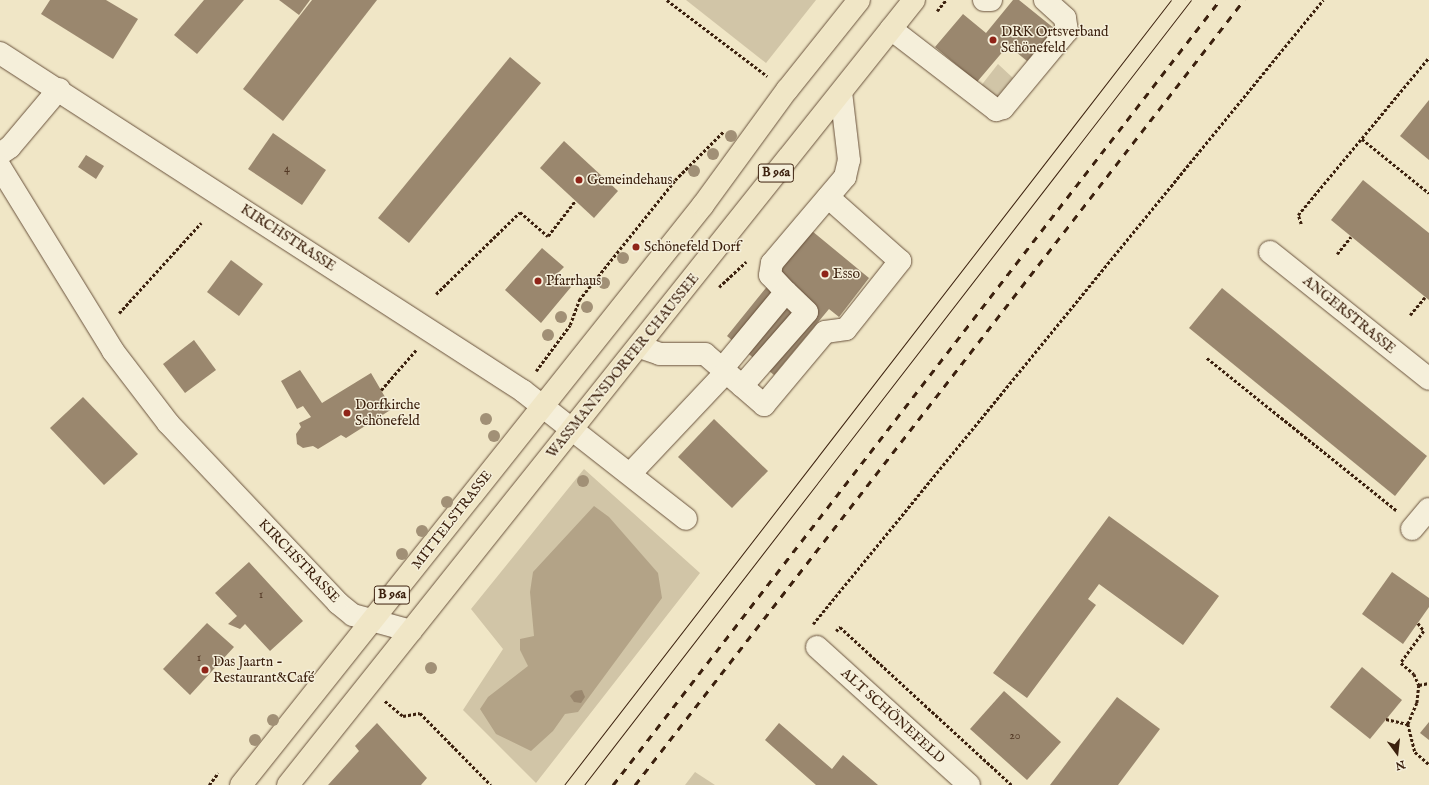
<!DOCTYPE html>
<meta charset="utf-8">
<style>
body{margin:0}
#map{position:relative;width:1429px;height:785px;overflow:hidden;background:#f0e6c6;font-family:"IM FELL English",serif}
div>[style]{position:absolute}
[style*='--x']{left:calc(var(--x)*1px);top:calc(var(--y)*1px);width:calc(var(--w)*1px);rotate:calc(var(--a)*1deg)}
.green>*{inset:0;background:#d1c5a7}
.water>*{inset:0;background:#b3a387}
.building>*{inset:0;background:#9a876e}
.path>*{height:2.5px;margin-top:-1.25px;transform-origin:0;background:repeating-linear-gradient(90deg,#3c210e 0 3px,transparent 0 5px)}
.roads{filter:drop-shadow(0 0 1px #69523c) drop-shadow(0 0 1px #69523c)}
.minor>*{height:22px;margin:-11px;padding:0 11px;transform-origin:11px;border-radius:11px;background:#f5efda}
.major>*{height:22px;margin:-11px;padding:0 11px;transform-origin:11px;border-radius:11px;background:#f0e6c6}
.tram>*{height:1px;margin:-0.5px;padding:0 0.5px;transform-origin:0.5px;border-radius:0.5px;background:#3c210e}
.rail>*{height:3px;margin-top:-1.5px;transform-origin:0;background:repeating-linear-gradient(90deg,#3c210e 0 7px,transparent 0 14px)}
.trees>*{width:12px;height:12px;margin:-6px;border-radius:50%;background:#a19076}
.dots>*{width:11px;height:11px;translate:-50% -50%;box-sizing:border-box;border:2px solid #f5efda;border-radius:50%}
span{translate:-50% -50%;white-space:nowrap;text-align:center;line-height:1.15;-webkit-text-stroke:3px #f5efda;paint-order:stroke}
.number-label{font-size:12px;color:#543a26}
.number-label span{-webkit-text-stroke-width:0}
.shield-label span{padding:1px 3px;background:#f5efda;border:1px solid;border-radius:3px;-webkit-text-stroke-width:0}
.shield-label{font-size:13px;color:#3c210e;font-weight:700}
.poi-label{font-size:14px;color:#3c210e}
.left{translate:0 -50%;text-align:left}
.street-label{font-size:14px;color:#3c210e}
.north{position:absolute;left:1377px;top:733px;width:40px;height:40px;-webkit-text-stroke:3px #f5efda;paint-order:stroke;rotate:165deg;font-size:11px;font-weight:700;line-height:16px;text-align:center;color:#3c210e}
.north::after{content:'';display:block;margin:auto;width:14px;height:18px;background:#3c210e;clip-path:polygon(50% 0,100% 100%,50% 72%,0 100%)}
</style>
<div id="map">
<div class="green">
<i style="clip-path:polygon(686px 0,816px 0,766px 63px)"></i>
<i style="clip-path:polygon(998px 64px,1013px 78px,996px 98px,980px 87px)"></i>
<i style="clip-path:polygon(584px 469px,700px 573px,536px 783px,463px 710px,503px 649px,471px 609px)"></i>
<i style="clip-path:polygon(695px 772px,715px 785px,685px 785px)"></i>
</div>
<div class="water">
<i style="clip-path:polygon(594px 506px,609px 517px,658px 573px,662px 598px,578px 712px,565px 714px,553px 731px,531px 751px,496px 734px,480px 709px,488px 697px,528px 666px,520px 650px,520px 639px,534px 636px,530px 592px,533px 572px)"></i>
</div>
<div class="building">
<i style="clip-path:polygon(50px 0,106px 0,138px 19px,113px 59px,41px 14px)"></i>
<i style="clip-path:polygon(204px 0,244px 0,197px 54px,174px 35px)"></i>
<i style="clip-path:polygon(279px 0,310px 0,299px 15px)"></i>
<i style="clip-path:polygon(312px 0,377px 0,283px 121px,243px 89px)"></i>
<i style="clip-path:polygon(1013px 0,1019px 0,1055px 29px,1027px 61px,1005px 43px,1002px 47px,1005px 49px,977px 82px,935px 47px,963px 14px,986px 33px)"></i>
<i style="clip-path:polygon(510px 57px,541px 83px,409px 243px,378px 218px)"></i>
<i style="clip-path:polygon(1429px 100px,1429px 160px,1400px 136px)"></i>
<i style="clip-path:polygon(273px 133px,326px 170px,302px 205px,248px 169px)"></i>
<i style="clip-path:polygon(564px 141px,618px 191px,594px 218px,540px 168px)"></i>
<i style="clip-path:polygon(86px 155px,104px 166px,96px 179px,78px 167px)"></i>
<i style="clip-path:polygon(1363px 180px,1429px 233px,1429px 300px,1331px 220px)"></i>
<i style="clip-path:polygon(812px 231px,869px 278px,839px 317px,829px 309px,774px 375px,727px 336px)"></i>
<i style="clip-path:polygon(542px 248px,564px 267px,557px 274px,571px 287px,541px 323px,505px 290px)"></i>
<i style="clip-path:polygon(231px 260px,263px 284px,239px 316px,207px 292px)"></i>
<i style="clip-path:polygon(1222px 288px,1427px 456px,1395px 496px,1189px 328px)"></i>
<i style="clip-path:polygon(194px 340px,216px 370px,185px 393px,163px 364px)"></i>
<i style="clip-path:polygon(300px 370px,322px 403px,371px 373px,392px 409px,346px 438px,341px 435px,318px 449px,313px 446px,303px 448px,297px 444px,296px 434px,301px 427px,299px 423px,311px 417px,303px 406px,297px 409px,281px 381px)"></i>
<i style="clip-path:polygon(83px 397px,138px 454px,104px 485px,50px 428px)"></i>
<i style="clip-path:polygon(714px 419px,768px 471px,732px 508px,678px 457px)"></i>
<i style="clip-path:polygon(1109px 516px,1219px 596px,1183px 645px,1099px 584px,1088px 599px,1096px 605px,1027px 698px,993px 673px)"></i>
<i style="clip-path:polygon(249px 562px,303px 621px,270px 651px,245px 624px,240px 629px,228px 624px,237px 616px,215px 593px)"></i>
<i style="clip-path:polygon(1392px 572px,1429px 598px,1429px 607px,1403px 644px,1362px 614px)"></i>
<i style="clip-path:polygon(207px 623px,234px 647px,190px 695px,163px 669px)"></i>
<i style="clip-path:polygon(1362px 667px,1402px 700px,1370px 739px,1330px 707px)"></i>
<i style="clip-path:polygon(582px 690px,585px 697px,581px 703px,574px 702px,570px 696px,575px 691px)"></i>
<i style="clip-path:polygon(1004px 691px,1061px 742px,1027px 780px,970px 729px)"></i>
<i style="clip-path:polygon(1117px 697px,1160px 729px,1118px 785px,1050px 785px)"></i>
<i style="clip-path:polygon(1429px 722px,1429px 740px,1420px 733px)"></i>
<i style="clip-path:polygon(377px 723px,427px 778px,421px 785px,328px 785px,359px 751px,355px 746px)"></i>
<i style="clip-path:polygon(779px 723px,832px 769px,843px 755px,878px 785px,816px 785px,765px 740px)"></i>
</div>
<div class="path">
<i style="--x:667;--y:0;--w:126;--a:37.2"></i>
<i style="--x:937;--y:11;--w:14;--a:-51"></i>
<i style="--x:1362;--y:139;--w:86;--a:38.9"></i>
<i style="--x:1301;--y:224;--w:9;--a:-108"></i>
<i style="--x:1298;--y:215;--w:205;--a:-50.3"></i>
<i style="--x:1337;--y:254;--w:22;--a:-51"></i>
<i style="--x:719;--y:287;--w:37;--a:-43"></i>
<i style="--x:436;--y:294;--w:117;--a:-44.3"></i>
<i style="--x:520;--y:212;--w:37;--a:41"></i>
<i style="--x:548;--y:236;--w:44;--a:-52.4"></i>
<i style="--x:119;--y:313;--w:122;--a:-47.7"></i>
<i style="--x:1410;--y:315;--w:23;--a:-50"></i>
<i style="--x:1207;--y:358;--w:243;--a:38.8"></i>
<i style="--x:536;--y:371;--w:57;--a:-53.5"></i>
<i style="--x:570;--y:325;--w:27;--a:-70"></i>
<i style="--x:579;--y:300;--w:154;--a:-51.3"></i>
<i style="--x:675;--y:180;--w:69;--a:-45"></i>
<i style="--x:381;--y:390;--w:53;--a:-48.8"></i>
<i style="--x:1418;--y:623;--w:10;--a:53"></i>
<i style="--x:1424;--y:631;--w:39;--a:126"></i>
<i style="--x:1401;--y:663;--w:17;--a:40"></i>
<i style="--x:1414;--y:674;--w:12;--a:66"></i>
<i style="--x:1419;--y:685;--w:18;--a:96"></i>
<i style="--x:1417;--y:703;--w:23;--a:113"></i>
<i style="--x:1408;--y:724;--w:29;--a:76"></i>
<i style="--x:1415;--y:752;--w:18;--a:41"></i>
<i style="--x:813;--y:624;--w:806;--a:-50.74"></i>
<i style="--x:836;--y:631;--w:6;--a:-45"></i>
<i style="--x:840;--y:627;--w:234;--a:42.6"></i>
<i style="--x:1419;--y:685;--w:10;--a:-11"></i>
<i style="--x:385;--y:701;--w:23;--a:40"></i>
<i style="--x:403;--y:716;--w:17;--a:-10"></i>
<i style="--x:420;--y:713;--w:101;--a:45.4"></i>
<i style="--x:1386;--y:719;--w:23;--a:13"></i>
<i style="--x:209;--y:785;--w:15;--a:-53"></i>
</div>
<div class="roads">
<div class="minor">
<i style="--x:984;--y:0;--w:7;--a:0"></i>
<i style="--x:891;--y:29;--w:133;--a:37.6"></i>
<i style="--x:996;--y:110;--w:7;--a:-16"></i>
<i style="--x:1003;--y:108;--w:100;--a:-50.3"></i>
<i style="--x:1067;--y:31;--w:13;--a:-99"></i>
<i style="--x:1065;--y:18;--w:27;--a:-138"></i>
<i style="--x:0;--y:53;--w:623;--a:32.87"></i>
<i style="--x:523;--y:391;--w:207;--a:38.1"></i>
<i style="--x:0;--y:154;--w:12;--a:-35"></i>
<i style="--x:10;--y:147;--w:76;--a:-49.8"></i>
<i style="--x:0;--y:167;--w:216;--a:58.4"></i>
<i style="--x:113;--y:351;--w:91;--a:52.6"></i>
<i style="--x:168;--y:423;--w:248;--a:46.6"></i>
<i style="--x:338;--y:603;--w:19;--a:39"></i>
<i style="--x:353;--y:615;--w:60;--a:15.4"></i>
<i style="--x:1270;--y:252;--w:203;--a:38.6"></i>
<i style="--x:640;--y:347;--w:21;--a:19"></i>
<i style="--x:660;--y:354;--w:45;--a:0"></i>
<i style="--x:705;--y:354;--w:78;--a:40.8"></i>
<i style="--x:764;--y:405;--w:95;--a:-50.1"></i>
<i style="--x:825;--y:332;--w:21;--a:-8"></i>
<i style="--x:846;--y:329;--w:87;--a:-51.5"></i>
<i style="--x:900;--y:261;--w:96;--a:-138.4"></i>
<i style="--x:722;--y:369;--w:100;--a:-50.3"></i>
<i style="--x:786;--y:292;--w:23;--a:-133"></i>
<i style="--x:770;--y:275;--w:12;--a:-81"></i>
<i style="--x:772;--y:263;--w:113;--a:-49.7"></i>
<i style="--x:845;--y:177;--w:17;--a:-77"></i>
<i style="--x:849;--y:160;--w:68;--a:-96.7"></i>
<i style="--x:742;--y:386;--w:98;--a:-48.7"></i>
<i style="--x:807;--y:312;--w:29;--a:-136"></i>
<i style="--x:630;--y:474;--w:140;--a:-46.7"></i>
<i style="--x:1412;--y:529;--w:26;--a:-50"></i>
<i style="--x:817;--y:647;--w:205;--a:42.2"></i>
</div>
<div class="major">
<i style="--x:241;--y:785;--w:742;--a:-51.46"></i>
<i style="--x:703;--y:205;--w:142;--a:-53.9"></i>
<i style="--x:787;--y:90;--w:115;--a:-51.3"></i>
<i style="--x:288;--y:785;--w:1004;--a:-51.43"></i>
</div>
</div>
<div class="tram">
<i style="--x:564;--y:785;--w:992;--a:-52.29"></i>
<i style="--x:584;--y:785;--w:992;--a:-52.29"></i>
</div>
<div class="rail">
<i style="--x:613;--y:785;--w:992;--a:-52.29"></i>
<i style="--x:635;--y:785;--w:994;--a:-52.2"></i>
</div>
<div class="trees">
<i style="left:731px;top:136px"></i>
<i style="left:713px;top:154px"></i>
<i style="left:694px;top:171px"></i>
<i style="left:623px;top:258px"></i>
<i style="left:604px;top:283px"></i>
<i style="left:587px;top:307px"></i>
<i style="left:561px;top:317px"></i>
<i style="left:548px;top:335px"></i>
<i style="left:486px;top:419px"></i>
<i style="left:494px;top:436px"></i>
<i style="left:583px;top:481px"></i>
<i style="left:447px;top:502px"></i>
<i style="left:422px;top:531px"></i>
<i style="left:402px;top:554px"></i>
<i style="left:431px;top:668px"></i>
<i style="left:273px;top:720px"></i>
<i style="left:255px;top:740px"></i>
</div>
<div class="dots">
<i style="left:993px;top:40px;background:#8f2418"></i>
<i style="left:579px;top:180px;background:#8f2418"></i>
<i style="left:636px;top:247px;background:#8f2418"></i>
<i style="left:825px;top:274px;background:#8f2418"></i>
<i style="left:538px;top:281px;background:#8f2418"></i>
<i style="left:347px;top:413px;background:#8f2418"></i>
<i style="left:205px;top:670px;background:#8f2418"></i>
</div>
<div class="number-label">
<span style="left:287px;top:169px">4</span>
<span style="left:261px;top:595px">1</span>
<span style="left:199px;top:658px">1</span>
<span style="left:1015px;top:736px">20</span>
</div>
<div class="shield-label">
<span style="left:776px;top:173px">B 96a</span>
<span style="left:392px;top:595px">B 96a</span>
</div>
<div class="poi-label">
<span class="left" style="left:1001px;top:40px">DRK Ortsverband<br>Schönefeld</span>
<span class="left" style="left:587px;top:180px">Gemeindehaus</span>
<span class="left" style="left:644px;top:247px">Schönefeld Dorf</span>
<span class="left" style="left:833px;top:274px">Esso</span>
<span class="left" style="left:546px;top:281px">Pfarrhaus</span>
<span class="left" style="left:355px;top:413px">Dorfkirche<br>Schönefeld</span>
<span class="left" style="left:213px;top:670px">Das Jaartn -<br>Restaurant&amp;Café</span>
</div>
<div class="street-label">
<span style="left:288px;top:238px;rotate:33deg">KIRCHSTRASSE</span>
<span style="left:1349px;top:315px;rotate:39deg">ANGERSTRASSE</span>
<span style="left:623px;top:366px;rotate:-51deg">WASSMANNSDORFER CHAUSSEE</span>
<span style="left:452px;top:520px;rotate:-52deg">MITTELSTRASSE</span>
<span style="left:299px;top:561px;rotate:46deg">KIRCHSTRASSE</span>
<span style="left:893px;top:716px;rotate:42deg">ALT SCHÖNEFELD</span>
</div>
<div class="north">N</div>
</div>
